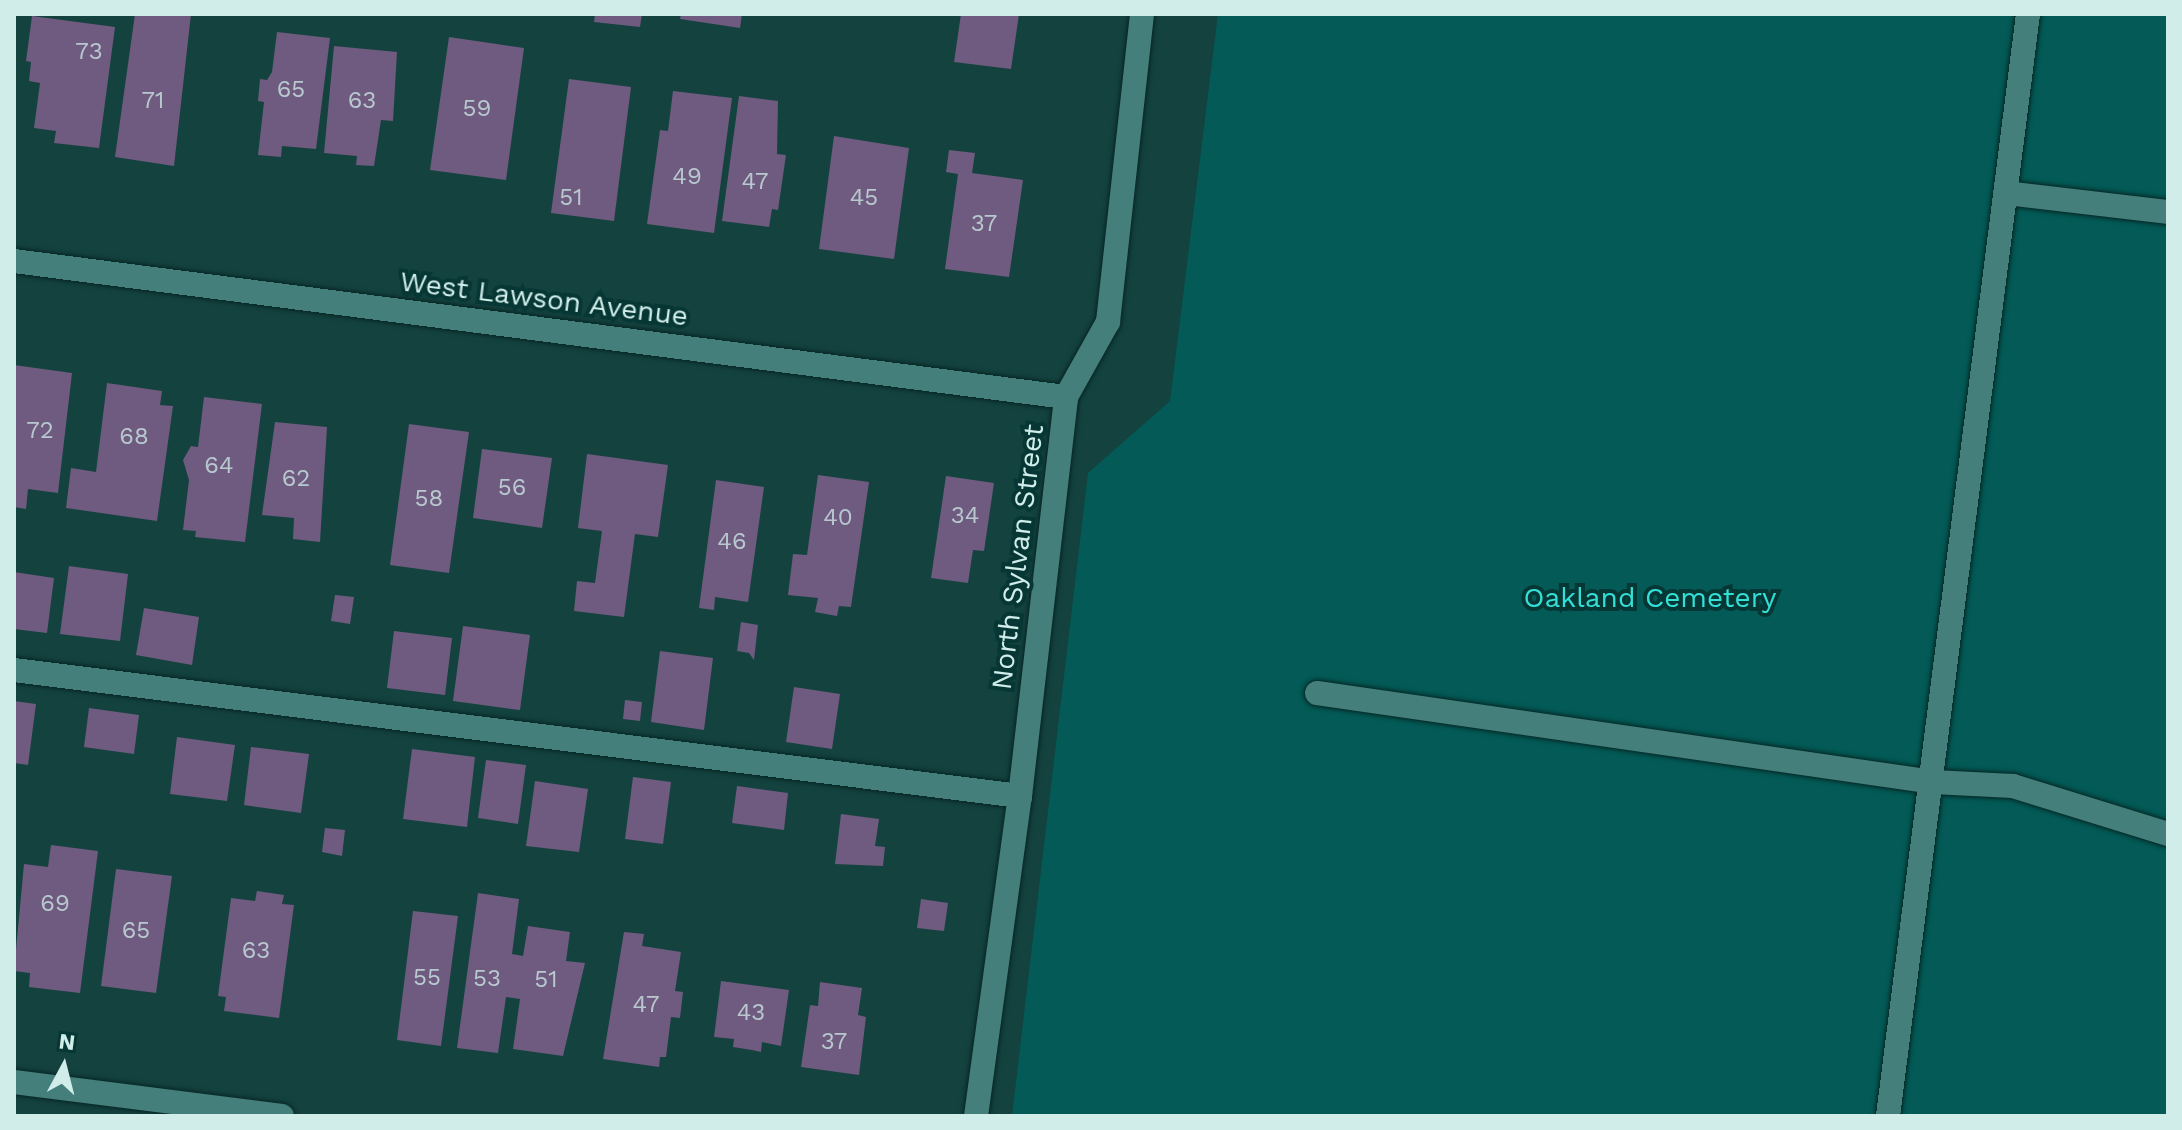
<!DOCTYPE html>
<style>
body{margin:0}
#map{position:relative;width:2182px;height:1130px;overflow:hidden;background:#14423f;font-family:"Work Sans",sans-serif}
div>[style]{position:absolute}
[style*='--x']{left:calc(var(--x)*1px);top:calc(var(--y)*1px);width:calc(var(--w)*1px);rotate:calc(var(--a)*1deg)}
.green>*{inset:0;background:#035a56}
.building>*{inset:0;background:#6f5b7f}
.roads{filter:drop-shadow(0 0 2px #062624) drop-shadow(0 0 2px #062624)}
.service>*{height:24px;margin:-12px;padding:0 12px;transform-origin:12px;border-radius:12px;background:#457f7b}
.minor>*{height:24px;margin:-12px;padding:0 12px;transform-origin:12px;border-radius:12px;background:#457f7b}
span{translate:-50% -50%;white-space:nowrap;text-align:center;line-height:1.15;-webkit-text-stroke:8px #063735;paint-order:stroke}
.number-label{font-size:24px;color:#b8c8cf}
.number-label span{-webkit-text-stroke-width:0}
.street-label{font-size:28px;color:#d0edea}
.park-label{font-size:28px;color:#34dfd6}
.frame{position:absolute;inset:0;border:16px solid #d0edea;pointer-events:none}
.north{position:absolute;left:24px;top:1026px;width:80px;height:80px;-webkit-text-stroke:6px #063735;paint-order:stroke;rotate:7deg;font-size:22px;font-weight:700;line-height:32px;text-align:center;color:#d0edea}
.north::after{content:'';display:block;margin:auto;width:28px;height:36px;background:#d0edea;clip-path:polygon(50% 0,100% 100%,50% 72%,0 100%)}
</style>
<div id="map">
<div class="green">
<i style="clip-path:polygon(1218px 14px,2168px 14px,2168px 1116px,1012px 1116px,1088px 473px,1170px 401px)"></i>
</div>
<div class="building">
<i style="clip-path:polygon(135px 14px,191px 14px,174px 166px,115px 157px)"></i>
<i style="clip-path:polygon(595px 14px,642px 14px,640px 27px,594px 22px)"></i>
<i style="clip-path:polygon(681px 14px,742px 14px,740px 28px,680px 19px)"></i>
<i style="clip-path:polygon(961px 14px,1019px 14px,1011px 69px,954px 62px)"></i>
<i style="clip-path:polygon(32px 16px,115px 27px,99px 148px,54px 143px,56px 131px,34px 128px,40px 83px,29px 81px,31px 62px,26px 61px)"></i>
<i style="clip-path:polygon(277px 32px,330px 38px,316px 149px,282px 146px,281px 157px,258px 155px,264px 102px,258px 101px,260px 79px,267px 80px,272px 72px)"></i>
<i style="clip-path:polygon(449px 37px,524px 48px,506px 180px,430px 170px)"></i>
<i style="clip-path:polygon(334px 46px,397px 52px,393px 121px,381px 120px,374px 166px,356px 165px,357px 156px,324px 153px)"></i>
<i style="clip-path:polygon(569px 79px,631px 87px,614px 221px,551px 213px)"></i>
<i style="clip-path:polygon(673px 91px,732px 98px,714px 233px,647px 224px,660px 130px,668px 131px)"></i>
<i style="clip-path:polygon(739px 96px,778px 101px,777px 154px,786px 155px,778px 210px,772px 209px,769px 227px,722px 221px)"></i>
<i style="clip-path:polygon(834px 136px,909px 148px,894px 259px,819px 249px)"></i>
<i style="clip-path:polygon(949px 150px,975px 153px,972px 173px,1023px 180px,1009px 277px,945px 269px,958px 174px,946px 172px)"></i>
<i style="clip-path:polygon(14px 365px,72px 373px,58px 493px,28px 489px,26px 509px,14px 507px)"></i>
<i style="clip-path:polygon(107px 383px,162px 391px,160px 405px,173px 406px,157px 521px,66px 508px,71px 468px,96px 472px)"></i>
<i style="clip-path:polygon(204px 397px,262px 404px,245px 542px,195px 537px,196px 531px,183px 530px,189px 480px,183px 460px,191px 446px,198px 447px)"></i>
<i style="clip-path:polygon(275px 422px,327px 427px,320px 542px,293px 539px,294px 518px,262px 515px)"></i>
<i style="clip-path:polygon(409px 424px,469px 432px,449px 573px,390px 565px)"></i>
<i style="clip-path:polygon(482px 449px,552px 458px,542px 528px,473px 518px)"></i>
<i style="clip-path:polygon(587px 454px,668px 465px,658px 537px,635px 534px,624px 617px,574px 611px,577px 581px,595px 583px,602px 531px,578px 528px)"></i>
<i style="clip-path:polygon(818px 475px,869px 482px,851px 607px,839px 606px,837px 616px,815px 612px,818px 598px,788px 595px,793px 554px,807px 555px)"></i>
<i style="clip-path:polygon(946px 476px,994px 483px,984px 551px,973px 550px,968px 583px,931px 578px)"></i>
<i style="clip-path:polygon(716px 480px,764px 487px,748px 602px,715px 597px,714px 610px,699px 608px)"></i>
<i style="clip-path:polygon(69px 566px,128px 574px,120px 641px,60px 634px)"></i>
<i style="clip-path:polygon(14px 572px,54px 578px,47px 633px,14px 629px)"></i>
<i style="clip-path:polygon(335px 595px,354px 597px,350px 624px,331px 621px)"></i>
<i style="clip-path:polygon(144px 608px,199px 617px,192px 665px,136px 655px)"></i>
<i style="clip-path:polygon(741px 622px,758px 625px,754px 660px,749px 653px,737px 651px)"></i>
<i style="clip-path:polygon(463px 626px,530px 635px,520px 710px,453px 701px)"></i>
<i style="clip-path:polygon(394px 631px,452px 638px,445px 695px,387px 688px)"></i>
<i style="clip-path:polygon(660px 651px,713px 658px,704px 730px,651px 722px)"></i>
<i style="clip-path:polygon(794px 687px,840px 694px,832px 749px,786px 742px)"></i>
<i style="clip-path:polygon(625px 700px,642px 702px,640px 721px,623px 719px)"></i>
<i style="clip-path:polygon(14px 701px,36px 704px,28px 765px,14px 763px)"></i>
<i style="clip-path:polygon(89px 708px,139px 715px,134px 754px,84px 747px)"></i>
<i style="clip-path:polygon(177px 737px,235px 745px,227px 801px,170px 794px)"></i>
<i style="clip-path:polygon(251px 747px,309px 754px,301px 813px,244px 805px)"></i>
<i style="clip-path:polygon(412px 749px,475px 757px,467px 827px,403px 819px)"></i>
<i style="clip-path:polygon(486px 760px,526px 765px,518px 824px,478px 818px)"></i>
<i style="clip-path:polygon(633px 777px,671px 782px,663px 844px,625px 839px)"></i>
<i style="clip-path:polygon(535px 781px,588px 789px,579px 852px,526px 846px)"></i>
<i style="clip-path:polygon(737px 786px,788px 793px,784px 830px,732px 823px)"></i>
<i style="clip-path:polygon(841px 814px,879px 819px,875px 846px,885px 847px,883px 866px,835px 864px)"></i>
<i style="clip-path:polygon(325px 828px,345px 830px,342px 856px,322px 852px)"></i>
<i style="clip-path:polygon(51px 845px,98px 851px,80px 993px,29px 987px,30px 973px,14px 971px,24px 864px,48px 867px)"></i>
<i style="clip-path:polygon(116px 869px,172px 876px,156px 993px,101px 986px)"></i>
<i style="clip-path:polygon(257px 891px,284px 895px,282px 904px,294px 905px,279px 1018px,224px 1011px,226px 997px,218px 996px,231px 898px,255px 901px)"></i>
<i style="clip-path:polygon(478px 893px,519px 899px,512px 954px,523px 956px,528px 926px,570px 932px,566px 961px,585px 963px,563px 1056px,513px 1049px,520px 999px,506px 997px,498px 1053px,457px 1048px)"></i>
<i style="clip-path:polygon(921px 899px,948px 903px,944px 931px,917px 928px)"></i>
<i style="clip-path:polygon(413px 911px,458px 916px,441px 1046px,397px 1040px)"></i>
<i style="clip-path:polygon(624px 932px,644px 934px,642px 946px,681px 952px,675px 991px,683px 992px,680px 1018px,671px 1017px,666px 1057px,660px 1057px,659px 1067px,603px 1059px)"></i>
<i style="clip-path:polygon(721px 981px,789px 990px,781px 1046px,762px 1042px,761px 1052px,752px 1050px,733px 1047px,734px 1039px,714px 1037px)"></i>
<i style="clip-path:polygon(820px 982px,862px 988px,858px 1015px,866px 1017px,859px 1075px,801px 1067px,810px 1005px,818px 1006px)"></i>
</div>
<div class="roads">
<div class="service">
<i style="--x:2006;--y:193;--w:163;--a:6.7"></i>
<i style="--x:14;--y:670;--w:1014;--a:7.14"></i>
<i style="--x:1317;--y:693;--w:622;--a:8.22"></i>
<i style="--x:1933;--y:782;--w:80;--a:2.9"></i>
<i style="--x:2013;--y:786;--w:162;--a:17.2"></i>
<i style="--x:1888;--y:1116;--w:1111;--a:-82.76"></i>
</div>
<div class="minor">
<i style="--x:14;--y:261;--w:1061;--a:7.37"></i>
<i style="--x:14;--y:1082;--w:270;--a:7.2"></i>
<i style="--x:976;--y:1116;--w:323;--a:-82.2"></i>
<i style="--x:1020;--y:796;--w:402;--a:-83.4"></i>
<i style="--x:1066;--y:397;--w:86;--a:-60.8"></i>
<i style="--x:1108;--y:322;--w:310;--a:-83.7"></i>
</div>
</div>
<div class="number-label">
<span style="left:89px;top:52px">73</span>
<span style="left:291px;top:90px">65</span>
<span style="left:153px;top:101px">71</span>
<span style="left:362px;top:101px">63</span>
<span style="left:477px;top:109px">59</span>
<span style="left:687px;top:177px">49</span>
<span style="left:755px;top:182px">47</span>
<span style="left:571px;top:198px">51</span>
<span style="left:864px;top:198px">45</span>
<span style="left:984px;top:224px">37</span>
<span style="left:40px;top:431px">72</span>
<span style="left:134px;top:437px">68</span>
<span style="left:219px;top:466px">64</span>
<span style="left:296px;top:479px">62</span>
<span style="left:512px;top:488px">56</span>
<span style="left:429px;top:499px">58</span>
<span style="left:965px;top:516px">34</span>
<span style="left:838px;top:518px">40</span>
<span style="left:732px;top:542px">46</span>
<span style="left:55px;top:904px">69</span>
<span style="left:136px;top:931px">65</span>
<span style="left:256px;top:951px">63</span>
<span style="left:427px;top:978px">55</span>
<span style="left:487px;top:979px">53</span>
<span style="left:546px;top:980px">51</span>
<span style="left:646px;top:1005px">47</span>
<span style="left:751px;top:1013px">43</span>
<span style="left:834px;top:1042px">37</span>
</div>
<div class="street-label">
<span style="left:544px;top:299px;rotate:7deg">West Lawson Avenue</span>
<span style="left:1018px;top:557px;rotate:-83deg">North Sylvan Street</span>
</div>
<div class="park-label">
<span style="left:1650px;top:598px">Oakland Cemetery</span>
</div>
<div class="frame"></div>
<div class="north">N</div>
</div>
